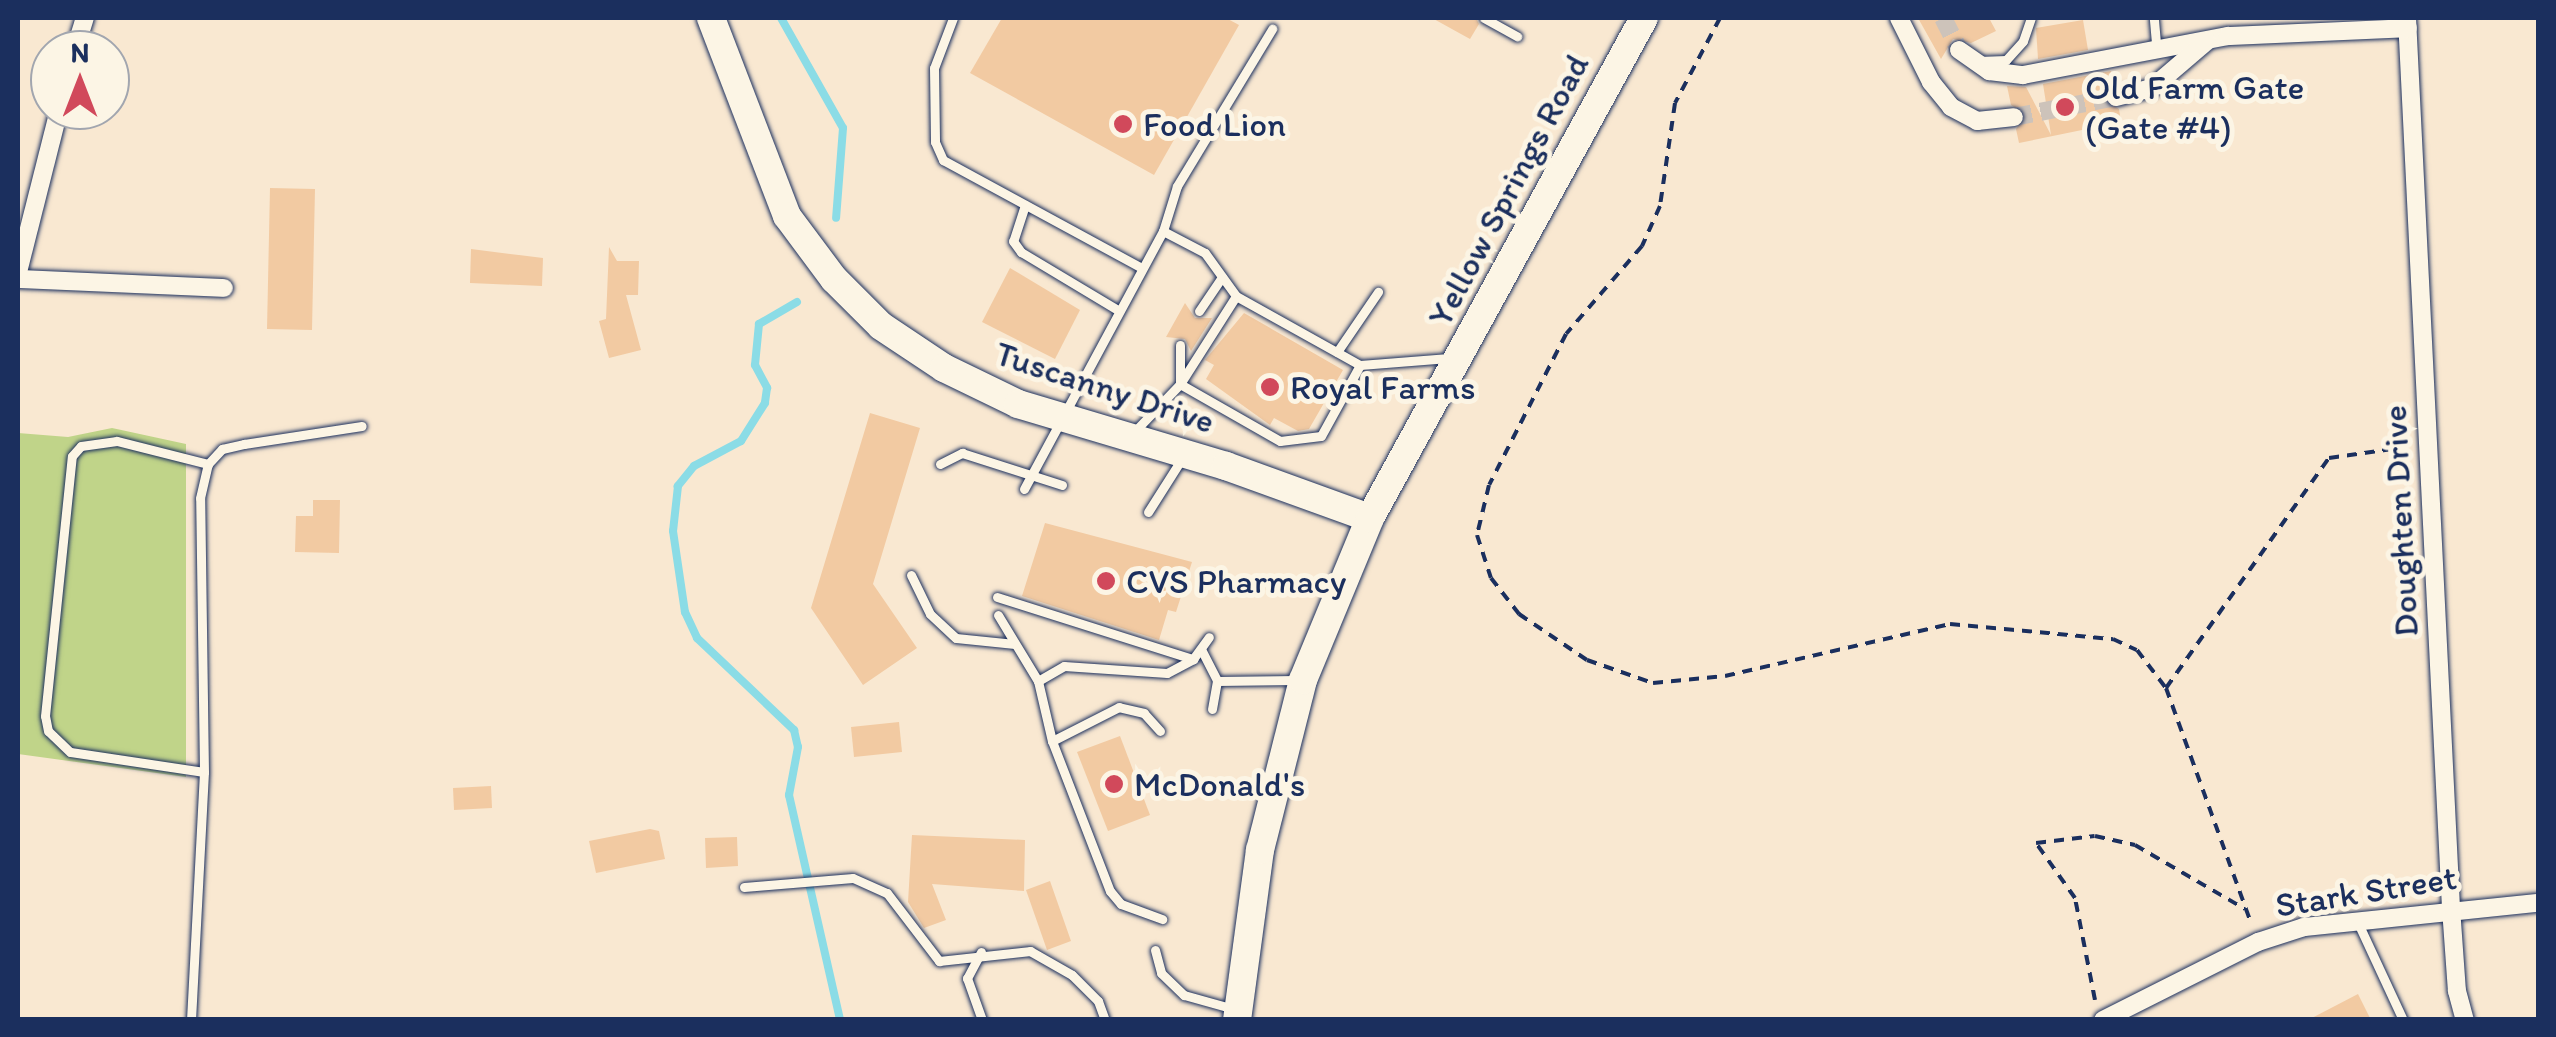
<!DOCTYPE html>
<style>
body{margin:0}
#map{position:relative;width:2556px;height:1037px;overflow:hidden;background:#f9e8d1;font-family:Itim,sans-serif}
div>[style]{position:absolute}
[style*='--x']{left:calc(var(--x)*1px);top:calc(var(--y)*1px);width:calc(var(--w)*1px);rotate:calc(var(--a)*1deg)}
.green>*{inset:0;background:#c0d489}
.stream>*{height:8px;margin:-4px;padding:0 4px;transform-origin:4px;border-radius:4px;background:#8bdce6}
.building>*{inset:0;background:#f2caa2}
.street-tunnel>*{height:18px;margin-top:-9px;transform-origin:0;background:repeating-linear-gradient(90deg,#cdc3ba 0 18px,transparent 0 27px)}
.path>*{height:4px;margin-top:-2px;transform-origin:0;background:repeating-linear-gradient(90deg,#1b2f5e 0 10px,transparent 0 18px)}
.roads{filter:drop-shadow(0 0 2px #1b2f5e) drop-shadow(0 0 2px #1b2f5e)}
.lane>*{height:9px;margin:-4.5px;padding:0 4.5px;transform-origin:4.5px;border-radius:4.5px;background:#fcf5e5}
.street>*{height:18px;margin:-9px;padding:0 9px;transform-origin:9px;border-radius:9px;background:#fcf5e5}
.secondary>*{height:28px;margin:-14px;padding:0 14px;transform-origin:14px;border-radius:14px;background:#fcf5e5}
.dots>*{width:28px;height:28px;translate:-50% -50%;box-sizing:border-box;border:5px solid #fcf5e5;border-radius:50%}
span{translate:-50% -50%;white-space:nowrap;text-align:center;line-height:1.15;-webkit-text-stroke:10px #fcf5e5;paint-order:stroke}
.poi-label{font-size:35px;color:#1b2f5e}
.left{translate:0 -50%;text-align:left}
.street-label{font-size:35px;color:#1b2f5e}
.frame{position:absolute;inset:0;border:20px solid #1b2f5e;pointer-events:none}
.north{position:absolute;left:30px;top:30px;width:100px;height:100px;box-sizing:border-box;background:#fcf5e5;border:2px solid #a2a6af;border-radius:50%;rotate:0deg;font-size:28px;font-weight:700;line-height:40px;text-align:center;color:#1b2f5e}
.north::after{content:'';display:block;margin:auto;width:35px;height:45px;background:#d1495b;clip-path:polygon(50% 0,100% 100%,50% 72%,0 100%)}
</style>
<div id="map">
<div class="green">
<i style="clip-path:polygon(112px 428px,186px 444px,186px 777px,18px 754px,18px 433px,68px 437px)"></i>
</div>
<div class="stream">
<i style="--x:781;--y:18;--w:126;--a:60.6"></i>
<i style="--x:843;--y:128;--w:90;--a:94.4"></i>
<i style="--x:797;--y:302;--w:44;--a:149.9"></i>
<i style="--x:759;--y:324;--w:41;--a:95.6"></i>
<i style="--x:755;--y:365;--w:26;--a:62"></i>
<i style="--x:767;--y:388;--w:15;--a:98"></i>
<i style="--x:765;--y:403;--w:45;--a:122.3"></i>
<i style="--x:741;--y:441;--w:53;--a:152"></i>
<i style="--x:694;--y:466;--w:26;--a:129"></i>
<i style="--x:678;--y:486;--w:45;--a:96.3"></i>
<i style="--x:673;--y:531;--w:82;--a:81.6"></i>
<i style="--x:685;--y:612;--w:29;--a:65"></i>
<i style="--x:697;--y:638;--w:134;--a:43.5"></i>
<i style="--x:794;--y:730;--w:17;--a:77"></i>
<i style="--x:798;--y:747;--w:49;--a:100.6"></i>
<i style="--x:789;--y:795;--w:231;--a:77.2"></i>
</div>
<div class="building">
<i style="clip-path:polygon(1002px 18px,1226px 18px,1239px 25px,1154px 175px,970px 73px)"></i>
<i style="clip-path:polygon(1432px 18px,1476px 18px,1479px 24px,1470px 39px)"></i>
<i style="clip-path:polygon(1918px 18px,1989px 18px,1996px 31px,1971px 43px,1953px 39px,1941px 59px)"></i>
<i style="clip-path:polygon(2083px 20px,2088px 50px,2038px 59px,2036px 28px)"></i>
<i style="clip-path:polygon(2111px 71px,2114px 85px,2104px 99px,2119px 109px,2121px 122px,2019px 143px,2016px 129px,2026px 115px,2011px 105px,2007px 86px,2026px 87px,2051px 135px,2043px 84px)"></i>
<i style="clip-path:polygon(270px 188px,315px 189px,312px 330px,267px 329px)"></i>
<i style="clip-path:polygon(609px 247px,617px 261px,639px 261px,638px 295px,626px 295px,641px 350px,609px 358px,599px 321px,606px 319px)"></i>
<i style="clip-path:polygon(471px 249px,543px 258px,542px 286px,470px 283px)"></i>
<i style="clip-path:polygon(1010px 268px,1080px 310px,1055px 359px,982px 322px)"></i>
<i style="clip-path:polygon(1185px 303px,1195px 318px,1212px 318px,1191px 351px,1185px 339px,1166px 337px)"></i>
<i style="clip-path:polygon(1244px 313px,1343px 370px,1309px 429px,1298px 431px,1274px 418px,1270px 425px,1206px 379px,1214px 365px,1205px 360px)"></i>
<i style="clip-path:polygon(870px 413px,920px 428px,873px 584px,917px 648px,863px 685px,811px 608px)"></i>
<i style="clip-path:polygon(313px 500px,340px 500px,339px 553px,295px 552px,296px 516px,313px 516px)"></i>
<i style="clip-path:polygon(1045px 523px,1192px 562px,1176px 612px,1168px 610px,1159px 640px,1022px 596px)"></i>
<i style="clip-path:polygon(899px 722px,902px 752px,854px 757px,851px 727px)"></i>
<i style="clip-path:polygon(1120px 736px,1150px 815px,1108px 831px,1077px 752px)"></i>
<i style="clip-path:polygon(491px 786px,492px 808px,454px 810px,453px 788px)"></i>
<i style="clip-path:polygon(650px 829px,659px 831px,665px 859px,596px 873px,589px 841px)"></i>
<i style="clip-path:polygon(912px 835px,1025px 840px,1024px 891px,932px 884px,946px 920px,924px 928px,908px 902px)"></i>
<i style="clip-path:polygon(737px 837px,738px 866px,706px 868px,705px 838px)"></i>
<i style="clip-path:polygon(1050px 881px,1071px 941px,1047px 950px,1026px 890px)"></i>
<i style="clip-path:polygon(2358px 994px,2371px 1020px,2308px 1020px)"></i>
</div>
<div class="street-tunnel">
<i style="--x:1943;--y:18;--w:36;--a:63"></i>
<i style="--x:2014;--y:117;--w:104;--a:-11.1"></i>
</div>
<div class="path">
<i style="--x:1720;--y:18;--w:96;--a:117.9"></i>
<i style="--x:1675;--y:103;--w:104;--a:98.3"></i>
<i style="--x:1660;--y:206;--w:44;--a:114.2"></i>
<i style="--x:1642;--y:246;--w:116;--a:130.8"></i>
<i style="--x:1566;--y:334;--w:169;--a:117"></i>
<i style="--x:1489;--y:485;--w:51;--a:103.5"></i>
<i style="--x:1477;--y:535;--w:45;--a:72"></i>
<i style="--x:1491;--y:578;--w:46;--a:52.1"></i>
<i style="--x:1519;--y:614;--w:82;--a:34.1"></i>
<i style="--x:1587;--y:660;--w:70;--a:19.2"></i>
<i style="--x:1653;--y:683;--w:72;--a:-5.6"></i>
<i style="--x:1725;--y:676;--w:231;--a:-13"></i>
<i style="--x:1950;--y:624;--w:164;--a:5.3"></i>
<i style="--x:2113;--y:639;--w:26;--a:25"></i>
<i style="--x:2137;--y:650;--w:48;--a:52.7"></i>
<i style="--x:2166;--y:688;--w:250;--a:70.1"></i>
<i style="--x:2166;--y:688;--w:282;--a:-54.7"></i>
<i style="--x:2329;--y:458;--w:78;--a:-8.1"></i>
<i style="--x:2095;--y:1000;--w:104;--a:-101.1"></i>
<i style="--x:2075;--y:898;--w:67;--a:-125.3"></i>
<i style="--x:2036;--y:843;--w:59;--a:-6.8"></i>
<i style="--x:2095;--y:836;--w:41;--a:12.7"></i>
<i style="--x:2135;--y:845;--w:127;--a:30.2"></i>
</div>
<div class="roads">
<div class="lane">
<i style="--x:953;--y:18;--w:53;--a:110.8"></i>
<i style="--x:934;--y:68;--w:74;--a:89.2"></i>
<i style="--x:935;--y:142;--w:20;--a:66"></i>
<i style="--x:943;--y:160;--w:226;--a:28.5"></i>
<i style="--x:1484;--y:18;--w:38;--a:29"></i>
<i style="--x:2150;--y:49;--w:8;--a:-45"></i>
<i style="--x:2156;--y:43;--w:25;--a:-95"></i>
<i style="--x:1978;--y:61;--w:28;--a:-2"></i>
<i style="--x:2006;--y:60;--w:25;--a:-48"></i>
<i style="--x:2023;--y:41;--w:24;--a:-71"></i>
<i style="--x:1025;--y:205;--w:38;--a:108"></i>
<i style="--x:1013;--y:241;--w:14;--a:54"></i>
<i style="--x:1021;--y:252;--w:113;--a:30.9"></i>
<i style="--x:1163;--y:231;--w:47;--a:27.6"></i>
<i style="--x:1205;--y:253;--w:53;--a:54.2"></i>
<i style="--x:1236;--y:296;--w:142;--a:29.1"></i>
<i style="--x:1360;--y:365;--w:89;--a:-4.5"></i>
<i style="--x:1199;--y:311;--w:41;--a:-55.9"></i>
<i style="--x:1180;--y:345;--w:39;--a:90"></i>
<i style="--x:1180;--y:384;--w:115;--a:29.7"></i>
<i style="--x:1280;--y:441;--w:41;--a:-7"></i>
<i style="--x:1321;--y:436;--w:81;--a:-61.2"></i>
<i style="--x:1337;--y:352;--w:73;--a:-55.7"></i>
<i style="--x:1134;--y:432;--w:66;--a:-46.2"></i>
<i style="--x:1180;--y:384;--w:104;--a:-57.5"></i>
<i style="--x:940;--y:464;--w:25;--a:-27"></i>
<i style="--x:962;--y:453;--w:105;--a:17.7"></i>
<i style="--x:1024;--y:489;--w:293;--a:-61.7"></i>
<i style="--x:1163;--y:231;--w:47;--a:-72.7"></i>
<i style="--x:1177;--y:186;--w:184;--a:-58.8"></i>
<i style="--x:1148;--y:512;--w:62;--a:-57.6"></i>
<i style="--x:911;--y:575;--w:43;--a:64"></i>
<i style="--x:930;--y:614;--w:35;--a:43"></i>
<i style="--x:956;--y:638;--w:59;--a:5.8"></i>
<i style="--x:997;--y:597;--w:206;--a:17.6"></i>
<i style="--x:998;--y:615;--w:77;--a:58.8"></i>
<i style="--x:1038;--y:681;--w:62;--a:76.9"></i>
<i style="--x:1201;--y:649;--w:36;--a:63"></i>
<i style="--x:1038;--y:681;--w:30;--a:-30"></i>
<i style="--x:1064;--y:666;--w:103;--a:3.9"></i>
<i style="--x:1167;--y:673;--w:30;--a:-28"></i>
<i style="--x:1193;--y:659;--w:27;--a:-54"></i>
<i style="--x:1212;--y:709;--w:28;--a:-80"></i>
<i style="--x:1217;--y:681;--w:79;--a:-0.7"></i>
<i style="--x:1160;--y:731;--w:24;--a:-132"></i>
<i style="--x:1144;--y:713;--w:26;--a:-167"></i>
<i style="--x:1119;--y:707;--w:75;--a:153.1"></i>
<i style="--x:1052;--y:741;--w:161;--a:68.9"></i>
<i style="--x:1110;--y:891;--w:17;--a:50"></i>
<i style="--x:1121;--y:904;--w:44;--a:20.1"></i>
<i style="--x:204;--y:772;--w:135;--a:-171.5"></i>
<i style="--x:70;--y:752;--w:30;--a:-136"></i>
<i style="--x:48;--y:731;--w:15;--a:-101"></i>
<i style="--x:45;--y:716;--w:261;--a:-84.1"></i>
<i style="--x:72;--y:456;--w:13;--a:-48"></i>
<i style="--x:81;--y:446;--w:36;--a:-8"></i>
<i style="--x:117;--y:441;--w:94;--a:14.2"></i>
<i style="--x:744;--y:887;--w:109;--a:-4.7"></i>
<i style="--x:853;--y:878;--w:37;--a:24"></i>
<i style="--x:887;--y:893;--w:86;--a:52.6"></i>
<i style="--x:939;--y:961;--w:92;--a:-6.3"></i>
<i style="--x:1030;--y:951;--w:48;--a:29.7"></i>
<i style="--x:1072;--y:975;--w:37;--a:45"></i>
<i style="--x:1098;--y:1001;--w:20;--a:70"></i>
<i style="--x:2358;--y:923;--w:107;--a:65.1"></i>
<i style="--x:1155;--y:950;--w:24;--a:75"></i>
<i style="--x:1161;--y:973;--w:32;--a:44"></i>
<i style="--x:1184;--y:995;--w:52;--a:15.6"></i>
<i style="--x:981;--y:952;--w:30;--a:118"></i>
<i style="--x:967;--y:978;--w:45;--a:70.3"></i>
<i style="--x:191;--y:1020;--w:248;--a:-87"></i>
<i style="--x:204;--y:772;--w:274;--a:-90.8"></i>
<i style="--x:200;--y:498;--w:35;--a:-77"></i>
<i style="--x:208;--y:464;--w:21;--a:-47"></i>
<i style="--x:222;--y:449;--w:23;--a:-13"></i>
<i style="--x:244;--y:444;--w:119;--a:-8.7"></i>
</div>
<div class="street">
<i style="--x:1899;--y:18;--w:72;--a:63.4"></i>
<i style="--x:1931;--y:82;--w:32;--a:51"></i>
<i style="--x:1951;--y:107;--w:30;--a:28"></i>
<i style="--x:1977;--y:121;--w:37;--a:-6"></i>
<i style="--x:2407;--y:18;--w:891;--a:87.17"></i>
<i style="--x:2451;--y:908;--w:83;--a:85.9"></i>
<i style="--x:2457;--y:991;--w:30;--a:75"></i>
<i style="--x:75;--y:50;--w:34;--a:-73"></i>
<i style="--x:1959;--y:50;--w:37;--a:35"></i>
<i style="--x:1989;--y:71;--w:34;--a:7"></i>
<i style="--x:2023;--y:75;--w:209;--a:-10.8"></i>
<i style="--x:2228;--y:36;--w:180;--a:-2.5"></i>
<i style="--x:2116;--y:97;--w:37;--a:-14"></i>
<i style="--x:2152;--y:88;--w:72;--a:-40.5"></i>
<i style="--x:18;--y:272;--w:167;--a:-75.8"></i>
<i style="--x:18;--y:279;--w:206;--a:2.5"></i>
<i style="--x:2103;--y:1020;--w:174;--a:-26.7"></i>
<i style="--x:2258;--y:942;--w:48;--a:-18.1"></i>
<i style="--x:2304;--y:927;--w:235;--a:-5.9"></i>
</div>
<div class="secondary">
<i style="--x:711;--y:18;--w:212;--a:69"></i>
<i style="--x:787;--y:216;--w:79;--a:53.3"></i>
<i style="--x:834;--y:279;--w:66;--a:45"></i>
<i style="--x:881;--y:326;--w:76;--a:33.7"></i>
<i style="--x:944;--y:368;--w:82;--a:25.9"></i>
<i style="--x:1018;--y:404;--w:217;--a:16.6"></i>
<i style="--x:1226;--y:466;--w:153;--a:19.9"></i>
<i style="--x:1237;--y:1020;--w:172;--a:-82.3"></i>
<i style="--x:1260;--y:850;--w:175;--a:-75.8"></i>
<i style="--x:1303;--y:680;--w:175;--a:-67.5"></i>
<i style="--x:1370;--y:518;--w:570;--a:-61.28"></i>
</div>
</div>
<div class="dots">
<i style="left:2065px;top:107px;background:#d1495b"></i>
<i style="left:1123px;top:124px;background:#d1495b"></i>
<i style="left:1270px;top:387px;background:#d1495b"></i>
<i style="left:1106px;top:581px;background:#d1495b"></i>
<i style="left:1114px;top:784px;background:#d1495b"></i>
</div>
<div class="poi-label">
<span class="left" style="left:2085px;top:107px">Old Farm Gate<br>(Gate #4)</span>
<span class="left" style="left:1143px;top:124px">Food Lion</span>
<span class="left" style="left:1290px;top:387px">Royal Farms</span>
<span class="left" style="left:1126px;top:581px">CVS Pharmacy</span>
<span class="left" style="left:1134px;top:784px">McDonald's</span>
</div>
<div class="street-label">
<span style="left:1508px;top:190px;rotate:-62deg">Yellow Springs Road</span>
<span style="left:1105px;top:387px;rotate:18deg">Tuscanny Drive</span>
<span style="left:2400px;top:521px;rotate:-93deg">Doughten Drive</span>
<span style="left:2366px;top:891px;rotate:-9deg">Stark Street</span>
</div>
<div class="frame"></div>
<div class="north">N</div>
</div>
